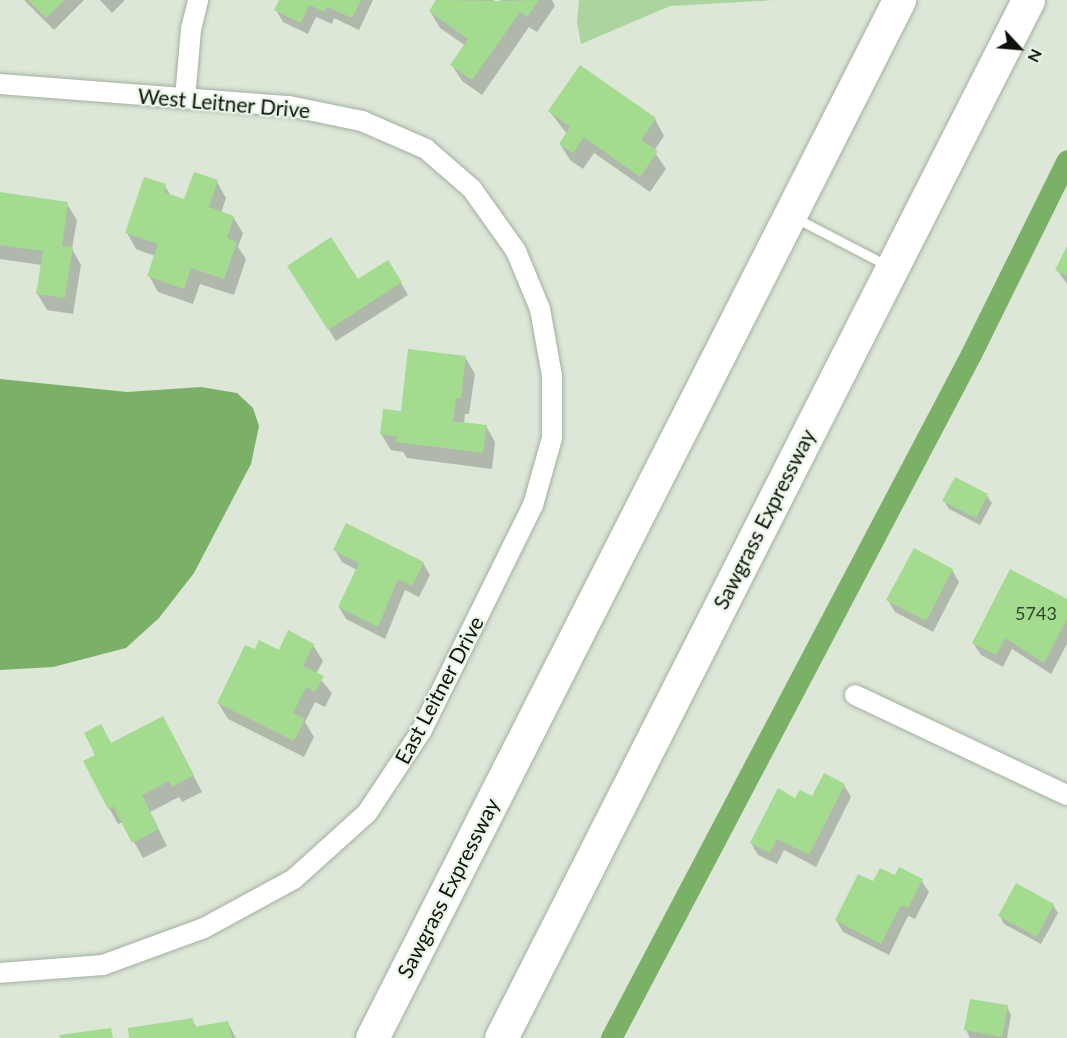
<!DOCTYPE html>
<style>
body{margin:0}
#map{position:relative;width:1067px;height:1038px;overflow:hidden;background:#dce7d8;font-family:Lato,sans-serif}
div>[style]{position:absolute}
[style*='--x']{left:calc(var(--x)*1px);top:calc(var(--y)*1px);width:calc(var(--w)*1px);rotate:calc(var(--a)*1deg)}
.green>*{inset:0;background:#acd49e}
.water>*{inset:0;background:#7ab166}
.shadow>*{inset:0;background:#0003}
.canal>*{height:21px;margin:-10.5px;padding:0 10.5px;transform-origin:10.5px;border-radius:10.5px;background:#7ab166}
.building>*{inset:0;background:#a3dc8e}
.roads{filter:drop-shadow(0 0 2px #a4afa0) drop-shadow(0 0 2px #a4afa0)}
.lane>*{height:9px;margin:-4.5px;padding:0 4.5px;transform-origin:4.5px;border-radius:4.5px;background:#fff}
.street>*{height:20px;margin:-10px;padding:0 10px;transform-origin:10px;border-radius:10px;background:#fff}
.highway>*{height:33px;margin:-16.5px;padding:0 16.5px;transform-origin:16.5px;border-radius:16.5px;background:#fff}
span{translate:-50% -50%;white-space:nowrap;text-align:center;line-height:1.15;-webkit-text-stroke:4.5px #e9f5e5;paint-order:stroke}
.number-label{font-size:18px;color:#33442d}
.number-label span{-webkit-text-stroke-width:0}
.street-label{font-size:21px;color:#0e120d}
.north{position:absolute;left:989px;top:18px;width:60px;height:60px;-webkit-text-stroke:4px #e9f5e5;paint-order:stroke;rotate:116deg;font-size:16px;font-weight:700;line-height:24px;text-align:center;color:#0e120d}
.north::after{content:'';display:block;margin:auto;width:21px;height:27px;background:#0e120d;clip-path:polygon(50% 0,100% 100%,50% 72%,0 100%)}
</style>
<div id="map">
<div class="green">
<i style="clip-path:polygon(579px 0,775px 0,670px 6px,581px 44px,577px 23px)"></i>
</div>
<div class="water">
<i style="clip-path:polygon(0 379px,127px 392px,201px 387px,237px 393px,253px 408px,259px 426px,251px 464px,194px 573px,159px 618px,126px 648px,53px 667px,0 670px)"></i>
</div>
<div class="shadow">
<i style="clip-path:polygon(24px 0,84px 0,54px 30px)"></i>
<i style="clip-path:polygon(100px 0,125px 0,112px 13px)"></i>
<i style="clip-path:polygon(280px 0,373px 0,359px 30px,334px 18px,332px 24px,316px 17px,308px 34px,283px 22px,276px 10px)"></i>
<i style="clip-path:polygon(438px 0,493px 0,499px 4px,501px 0,552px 0,555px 6px,537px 32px,529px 27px,482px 95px,462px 81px,452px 65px,466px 46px,440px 28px,430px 11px)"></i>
<i style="clip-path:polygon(550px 112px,655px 119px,664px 136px,654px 151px,666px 169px,650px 192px,594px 153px,583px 169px,570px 160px,560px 144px,567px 134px)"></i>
<i style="clip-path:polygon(217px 182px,226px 198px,221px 213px,233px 217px,243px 233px,238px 247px,246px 259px,234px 295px,200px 284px,193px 304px,158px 292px,149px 276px,155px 256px,136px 249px,127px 233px,165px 186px,171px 196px,185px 201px)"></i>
<i style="clip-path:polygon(0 193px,67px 204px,77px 220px,72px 249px,81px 265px,73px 314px,47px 310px,37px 293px,42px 265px,0 259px)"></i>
<i style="clip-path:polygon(1067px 249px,1067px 284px,1057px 270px)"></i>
<i style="clip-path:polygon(296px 278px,401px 283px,408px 295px,336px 341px)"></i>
<i style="clip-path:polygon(465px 357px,475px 374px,469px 414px,465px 414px,464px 423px,486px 426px,495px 442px,492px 469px,407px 458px,403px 452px,391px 450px,381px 434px)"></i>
<i style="clip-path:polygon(956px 479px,987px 496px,992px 503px,980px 525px,949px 509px,944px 501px)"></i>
<i style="clip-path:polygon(335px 550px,423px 563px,430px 575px,419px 597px,405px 590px,385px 639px,346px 619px,339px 607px,357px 570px,342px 562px)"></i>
<i style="clip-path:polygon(952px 570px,959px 582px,933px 632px,895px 612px,888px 600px)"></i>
<i style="clip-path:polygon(1067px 601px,1067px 644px,1051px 674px,1012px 649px,1003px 667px,981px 655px,973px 643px)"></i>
<i style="clip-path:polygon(313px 645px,323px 661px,316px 674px,332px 693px,325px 707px,315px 702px,305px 722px,314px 737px,304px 757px,228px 719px,218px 703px,255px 651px,279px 652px)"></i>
<i style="clip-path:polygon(172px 734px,202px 792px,182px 802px,179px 797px,150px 812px,167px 846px,143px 858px,123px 822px,118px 824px,109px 808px,111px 745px)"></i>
<i style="clip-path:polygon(844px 785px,851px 797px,816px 867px,784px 850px,777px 864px,758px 855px,751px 843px,813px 798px)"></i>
<i style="clip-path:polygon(895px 877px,921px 880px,929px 892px,915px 919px,908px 916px,889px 955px,843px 932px,836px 920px,874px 883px)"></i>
<i style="clip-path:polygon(1053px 905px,1058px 913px,1041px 944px,1004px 924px,1000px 916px)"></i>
<i style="clip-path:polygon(1007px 1007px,1011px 1015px,1007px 1038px,970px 1038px,966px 1030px)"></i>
<i style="clip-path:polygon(192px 1020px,197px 1028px,228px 1023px,236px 1038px,131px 1038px)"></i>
</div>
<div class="canal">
<i style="--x:611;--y:1038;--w:773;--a:-62.24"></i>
<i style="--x:971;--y:354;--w:216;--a:-63.7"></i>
</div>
<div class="building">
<i style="clip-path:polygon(28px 0,65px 0,46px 18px)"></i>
<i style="clip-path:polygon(279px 0,361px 0,352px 18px,327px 7px,325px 12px,309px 5px,301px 23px,274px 10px)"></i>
<i style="clip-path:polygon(436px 0,498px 1px,539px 0,527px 17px,520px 12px,472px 80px,450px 65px,468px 39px,429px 11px)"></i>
<i style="clip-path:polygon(580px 65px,656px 118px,641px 140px,658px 151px,640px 177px,584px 137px,573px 153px,559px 144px,570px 127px,548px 111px)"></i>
<i style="clip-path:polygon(194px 172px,218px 180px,209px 207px,234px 216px,227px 238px,237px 242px,224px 279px,191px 268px,184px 289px,147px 276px,158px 244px,125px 233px,144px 177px,166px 184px,164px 192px,184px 199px)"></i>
<i style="clip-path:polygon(0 192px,68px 202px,62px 246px,73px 247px,65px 298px,36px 294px,43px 251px,0 245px)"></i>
<i style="clip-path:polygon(331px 237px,358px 279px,388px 260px,402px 282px,328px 330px,287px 266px)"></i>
<i style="clip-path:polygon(1067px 246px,1067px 276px,1055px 270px)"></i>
<i style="clip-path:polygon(408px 349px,466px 356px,461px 398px,456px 398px,453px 421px,487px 425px,483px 453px,396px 442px,397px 436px,380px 434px,383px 409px,401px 411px)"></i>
<i style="clip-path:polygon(955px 477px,988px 494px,976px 518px,942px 501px)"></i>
<i style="clip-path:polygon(346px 523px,424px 562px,412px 586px,398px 579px,378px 627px,338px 607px,359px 563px,333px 550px)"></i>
<i style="clip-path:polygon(914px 548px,953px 569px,926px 621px,886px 600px)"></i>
<i style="clip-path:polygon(1010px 569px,1067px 599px,1067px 619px,1044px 663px,1005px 638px,996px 655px,972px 643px)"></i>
<i style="clip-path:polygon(288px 630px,314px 644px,303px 666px,324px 676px,315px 692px,306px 687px,293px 713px,305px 719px,294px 741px,217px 703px,245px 645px,255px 649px,259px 640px,279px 650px)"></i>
<i style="clip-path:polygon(163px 716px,194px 775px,172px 787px,169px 781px,142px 795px,159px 829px,132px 843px,113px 806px,108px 809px,83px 761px,95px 755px,84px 733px,101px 724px,111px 743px)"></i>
<i style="clip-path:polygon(824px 773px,845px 784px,809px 855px,777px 839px,770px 853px,750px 843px,778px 788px,795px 798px,800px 790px,812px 796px)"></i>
<i style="clip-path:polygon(899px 867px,923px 879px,908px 908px,901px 905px,881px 944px,835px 920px,858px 874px,873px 881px,880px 868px,895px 875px)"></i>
<i style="clip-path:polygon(1016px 883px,1054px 904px,1037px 937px,998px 916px)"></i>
<i style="clip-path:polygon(970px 999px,1008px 1005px,1002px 1037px,964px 1030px)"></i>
<i style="clip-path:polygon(193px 1018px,194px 1027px,228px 1021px,232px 1038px,129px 1038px,128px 1028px)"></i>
<i style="clip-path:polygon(111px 1028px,113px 1038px,60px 1038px,59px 1035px)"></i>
</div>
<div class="roads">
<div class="lane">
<i style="--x:794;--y:217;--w:106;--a:27.5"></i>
</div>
<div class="street">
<i style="--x:0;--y:84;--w:290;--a:4.4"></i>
<i style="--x:289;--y:106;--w:75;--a:11.6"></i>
<i style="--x:362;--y:121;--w:70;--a:23.6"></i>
<i style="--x:426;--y:149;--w:61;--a:41"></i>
<i style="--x:472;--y:189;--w:76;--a:54.6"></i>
<i style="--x:516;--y:251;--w:63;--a:67.5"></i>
<i style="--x:540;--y:309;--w:68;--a:79.8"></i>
<i style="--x:552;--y:376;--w:62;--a:90"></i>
<i style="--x:552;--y:438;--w:70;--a:105.8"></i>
<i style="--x:533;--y:505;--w:251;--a:116.3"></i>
<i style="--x:422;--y:730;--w:100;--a:123.5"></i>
<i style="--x:367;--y:813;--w:98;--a:137.9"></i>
<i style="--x:294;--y:879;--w:102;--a:151.4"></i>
<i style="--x:204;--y:928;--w:108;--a:159.9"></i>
<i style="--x:103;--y:965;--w:103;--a:175.6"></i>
<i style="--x:185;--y:98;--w:69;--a:-85"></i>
<i style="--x:191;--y:29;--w:30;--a:-76"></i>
<i style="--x:855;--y:695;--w:234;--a:25.3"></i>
</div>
<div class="highway">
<i style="--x:372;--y:1038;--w:1164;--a:-63.08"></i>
<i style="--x:501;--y:1038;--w:1164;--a:-63.08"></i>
</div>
</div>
<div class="number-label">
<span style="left:1036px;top:613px">5743</span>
</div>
<div class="street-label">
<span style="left:224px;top:103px;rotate:5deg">West Leitner Drive</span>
<span style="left:764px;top:519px;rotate:-63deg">Sawgrass Expressway</span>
<span style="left:439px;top:690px;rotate:-62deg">East Leitner Drive</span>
<span style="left:448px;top:888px;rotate:-63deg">Sawgrass Expressway</span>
</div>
<div class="north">N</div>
</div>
